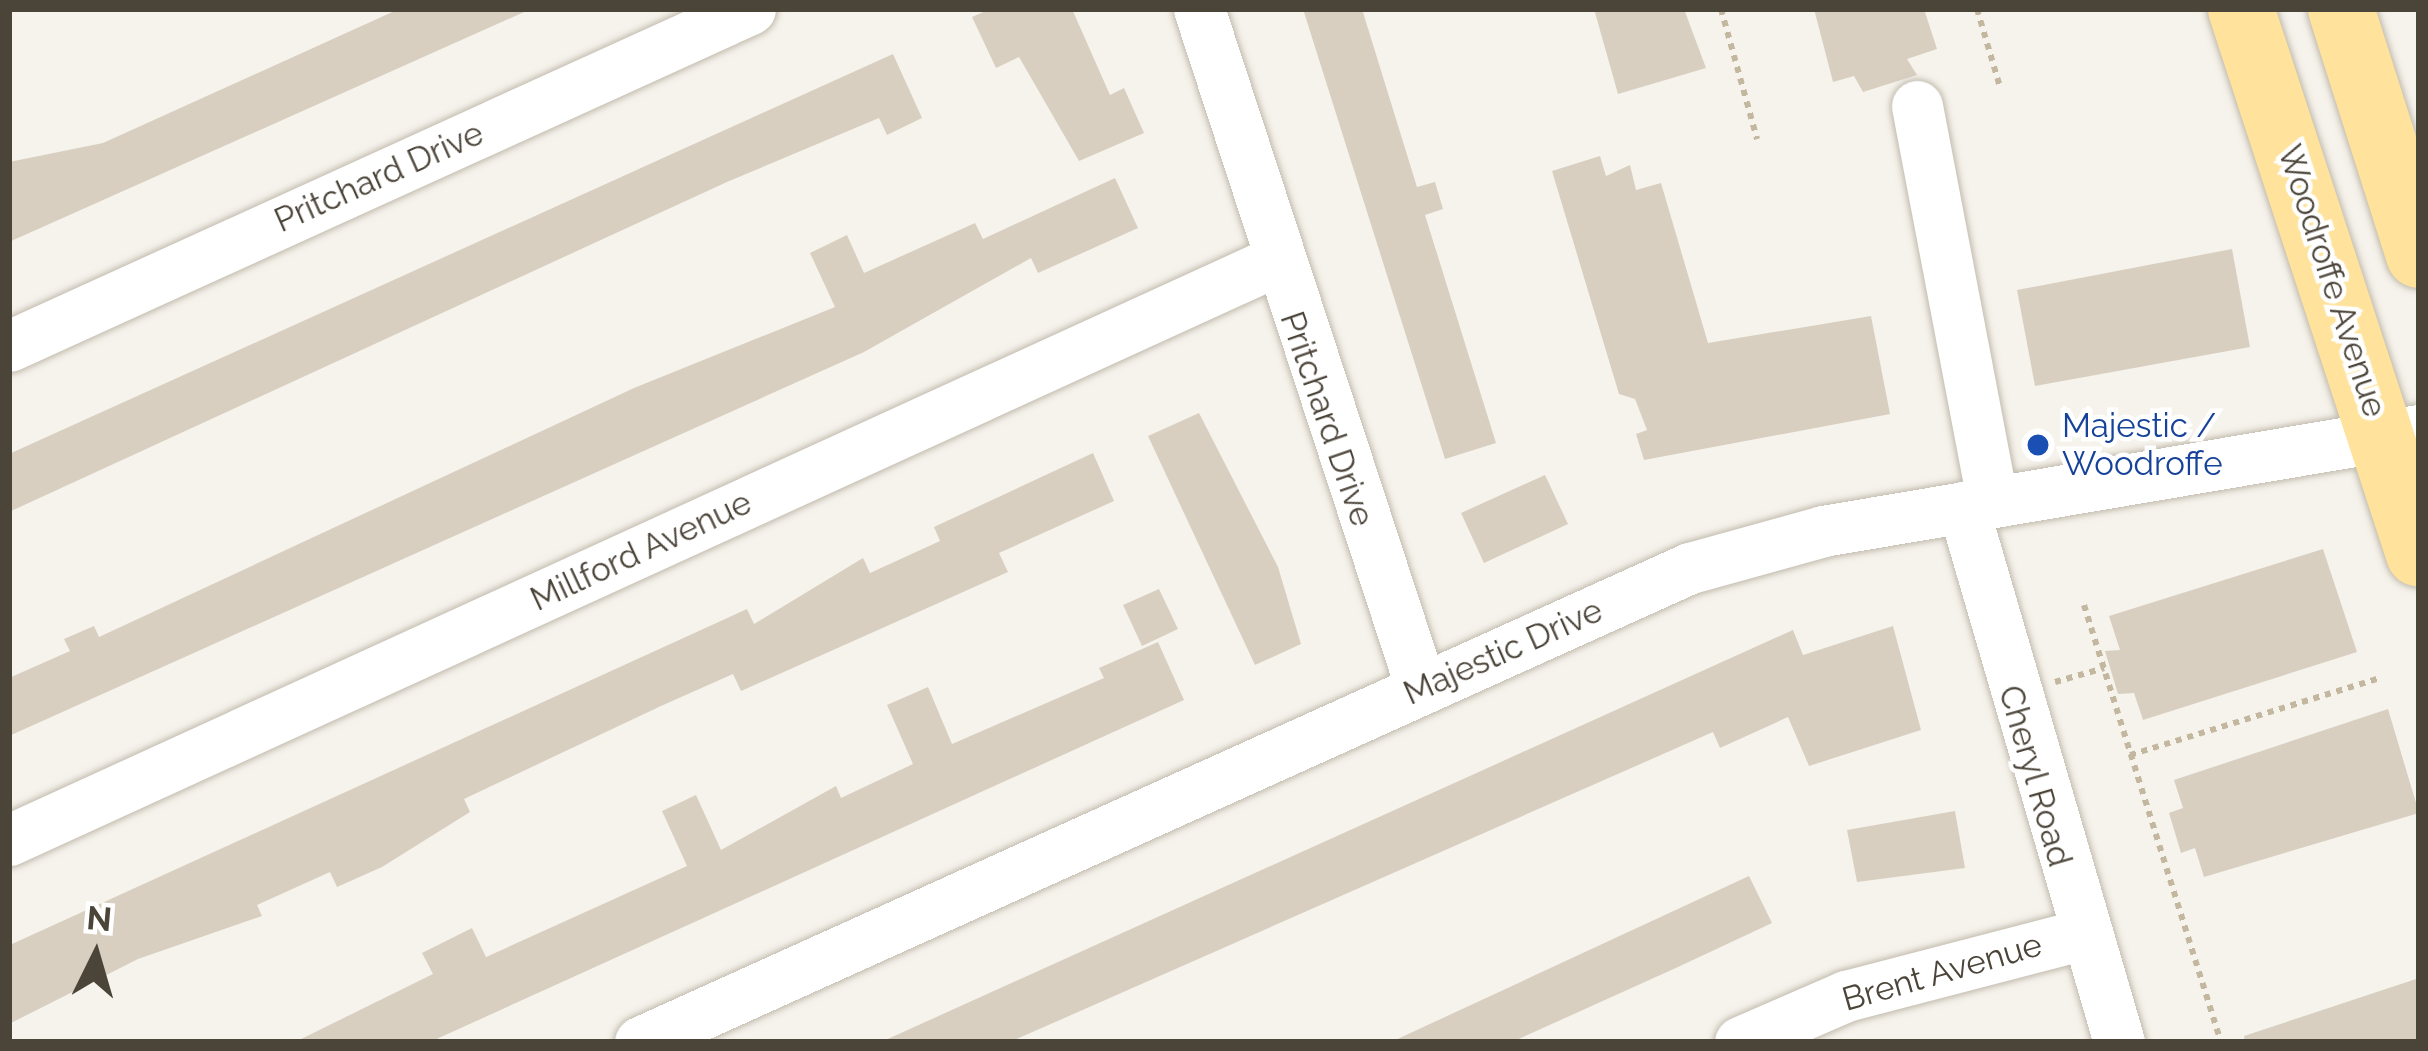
<!DOCTYPE html>
<style>
body{margin:0}
#map{position:relative;width:2428px;height:1051px;overflow:hidden;background:#f6f3ec;font-family:Raleway,sans-serif}
div>[style]{position:absolute}
[style*='--x']{left:calc(var(--x)*1px);top:calc(var(--y)*1px);width:calc(var(--w)*1px);rotate:calc(var(--a)*1deg)}
.building>*{inset:0;background:#d8cfc1}
.path>*{height:6px;margin-top:-3px;transform-origin:0;background:repeating-linear-gradient(90deg,#c4b79f 0 6px,transparent 0 12px)}
.roads{filter:drop-shadow(0 0 3px #c2bbae) drop-shadow(0 0 3px #c2bbae)}
.minor>*{height:51px;margin:-25.5px;padding:0 25.5px;transform-origin:25.5px;border-radius:25.5px;background:#fff}
.major>*{height:66px;margin:-33px;padding:0 33px;transform-origin:33px;border-radius:33px;background:#ffe39c}
.dots>*{width:33px;height:33px;translate:-50% -50%;box-sizing:border-box;border:6px solid #fff;border-radius:50%}
span{translate:-50% -50%;white-space:nowrap;text-align:center;line-height:1.15;-webkit-text-stroke:9px #fff;paint-order:stroke}
.street-label{font-size:33px;color:#4b4439}
.transit-label{font-size:33px;color:#164399}
.left{translate:0 -50%;text-align:left}
.frame{position:absolute;inset:0;border:12px solid #4b4439;pointer-events:none}
.north{position:absolute;left:36px;top:895px;width:120px;height:120px;-webkit-text-stroke:9px #fff;paint-order:stroke;rotate:5deg;font-size:33px;font-weight:700;line-height:48px;text-align:center;color:#4b4439}
.north::after{content:'';display:block;margin:auto;width:42px;height:54px;background:#4b4439;clip-path:polygon(50% 0,100% 100%,50% 72%,0 100%)}
</style>
<div id="map">
<div class="building">
<i style="clip-path:polygon(399px 9px,531px 9px,9px 242px,9px 162px,103px 143px)"></i>
<i style="clip-path:polygon(990px 9px,1072px 9px,1110px 95px,1124px 88px,1144px 133px,1079px 161px,1019px 57px,996px 68px,972px 17px)"></i>
<i style="clip-path:polygon(1303px 9px,1362px 9px,1417px 187px,1435px 182px,1443px 209px,1425px 215px,1496px 443px,1445px 459px)"></i>
<i style="clip-path:polygon(1594px 9px,1684px 9px,1706px 68px,1618px 94px)"></i>
<i style="clip-path:polygon(1814px 9px,1924px 9px,1937px 49px,1907px 59px,1917px 75px,1863px 92px,1854px 76px,1833px 82px)"></i>
<i style="clip-path:polygon(893px 54px,922px 118px,887px 135px,879px 118px,727px 182px,9px 512px,9px 454px)"></i>
<i style="clip-path:polygon(1600px 156px,1606px 176px,1630px 165px,1636px 190px,1661px 183px,1708px 343px,1871px 316px,1890px 414px,1644px 460px,1636px 434px,1647px 430px,1635px 399px,1619px 394px,1552px 171px)"></i>
<i style="clip-path:polygon(1115px 178px,1138px 228px,1038px 273px,1031px 258px,864px 352px,9px 736px,9px 678px,70px 651px,64px 639px,94px 626px,99px 637px,634px 388px,835px 307px,810px 253px,847px 235px,864px 273px,975px 223px,983px 239px)"></i>
<i style="clip-path:polygon(2232px 249px,2250px 347px,2035px 386px,2017px 290px)"></i>
<i style="clip-path:polygon(1199px 413px,1278px 567px,1301px 644px,1255px 665px,1148px 436px)"></i>
<i style="clip-path:polygon(1093px 453px,1114px 501px,999px 553px,1008px 572px,741px 691px,733px 674px,661px 706px,464px 799px,470px 812px,382px 867px,337px 887px,330px 872px,257px 905px,262px 916px,138px 959px,9px 1024px,12px 944px,747px 609px,754px 624px,863px 558px,870px 573px,940px 541px,934px 527px)"></i>
<i style="clip-path:polygon(1545px 475px,1568px 524px,1484px 563px,1461px 513px)"></i>
<i style="clip-path:polygon(2323px 549px,2357px 652px,2143px 720px,2134px 693px,2118px 694px,2105px 651px,2120px 650px,2109px 616px)"></i>
<i style="clip-path:polygon(1159px 589px,1178px 629px,1142px 646px,1123px 605px)"></i>
<i style="clip-path:polygon(1893px 626px,1921px 730px,1809px 766px,1788px 717px,1720px 748px,1713px 732px,1010px 1042px,881px 1042px,1793px 630px,1803px 655px)"></i>
<i style="clip-path:polygon(1158px 642px,1184px 700px,430px 1042px,295px 1042px,433px 974px,422px 953px,472px 928px,486px 957px,687px 866px,662px 811px,696px 795px,721px 850px,836px 786px,841px 798px,913px 764px,887px 705px,928px 687px,952px 744px,1104px 678px,1099px 668px)"></i>
<i style="clip-path:polygon(2388px 709px,2419px 813px,2204px 877px,2195px 848px,2181px 853px,2169px 813px,2183px 808px,2174px 780px)"></i>
<i style="clip-path:polygon(1955px 811px,1965px 868px,1857px 882px,1847px 830px)"></i>
<i style="clip-path:polygon(1749px 876px,1772px 923px,1678px 967px,1512px 1042px,1391px 1042px)"></i>
<i style="clip-path:polygon(2419px 978px,2419px 1042px,2245px 1042px,2244px 1036px)"></i>
</div>
<div class="path">
<i style="--x:1721;--y:9;--w:135;--a:74.5"></i>
<i style="--x:1977;--y:9;--w:81;--a:73.6"></i>
<i style="--x:2084;--y:605;--w:458;--a:72.6"></i>
<i style="--x:2055;--y:682;--w:51;--a:-15.9"></i>
<i style="--x:2130;--y:755;--w:262;--a:-17.1"></i>
</div>
<div class="roads">
<div class="minor">
<i style="--x:1199;--y:9;--w:714;--a:71.89"></i>
<i style="--x:1917;--y:106;--w:402;--a:79.2"></i>
<i style="--x:9;--y:346;--w:814;--a:-24.46"></i>
<i style="--x:1963;--y:507;--w:557;--a:73.74"></i>
<i style="--x:9;--y:840;--w:1390;--a:-24.57"></i>
<i style="--x:640;--y:1042;--w:1152;--a:-24.3"></i>
<i style="--x:1690;--y:568;--w:138;--a:-15.5"></i>
<i style="--x:1823;--y:531;--w:604;--a:-9.62"></i>
<i style="--x:1740;--y:1042;--w:116;--a:-23.5"></i>
<i style="--x:1846;--y:996;--w:242;--a:-14.6"></i>
</div>
<div class="major">
<i style="--x:2241;--y:9;--w:573;--a:71.91"></i>
<i style="--x:2341;--y:9;--w:258;--a:72.4"></i>
</div>
</div>
<div class="dots">
<i style="left:2038px;top:445px;background:#1a4fb4"></i>
</div>
<div class="street-label">
<span style="left:379px;top:177px;rotate:-24deg">Pritchard Drive</span>
<span style="left:2332px;top:281px;rotate:72deg">Woodroffe Avenue</span>
<span style="left:1327px;top:419px;rotate:71deg">Pritchard Drive</span>
<span style="left:641px;top:551px;rotate:-25deg">Millford Avenue</span>
<span style="left:1503px;top:652px;rotate:-24deg">Majestic Drive</span>
<span style="left:2035px;top:776px;rotate:74deg">Cheryl Road</span>
<span style="left:1942px;top:972px;rotate:-16deg">Brent Avenue</span>
</div>
<div class="transit-label">
<span class="left" style="left:2062px;top:445px">Majestic /<br>Woodroffe</span>
</div>
<div class="frame"></div>
<div class="north">N</div>
</div>
